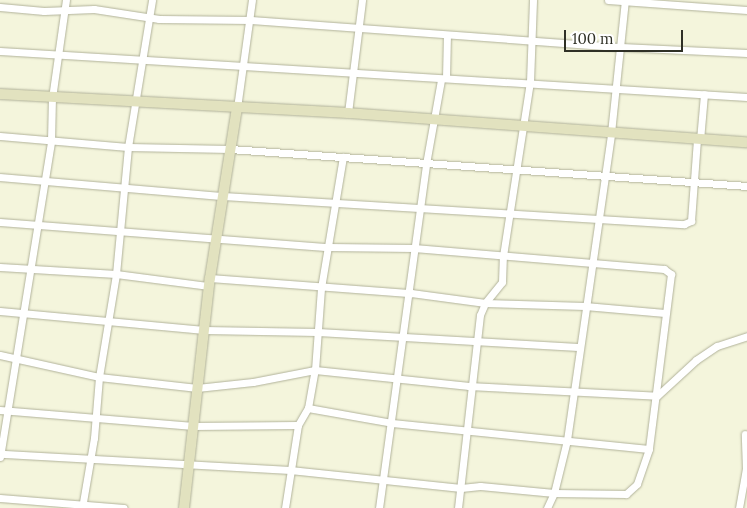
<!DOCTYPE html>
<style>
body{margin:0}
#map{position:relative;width:747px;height:508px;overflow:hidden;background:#f4f5dc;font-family:Lora,serif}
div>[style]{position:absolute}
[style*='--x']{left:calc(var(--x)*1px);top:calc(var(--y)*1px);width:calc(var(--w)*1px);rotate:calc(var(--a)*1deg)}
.roads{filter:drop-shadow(0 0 1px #b1b29a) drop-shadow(0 0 1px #b1b29a)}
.street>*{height:7px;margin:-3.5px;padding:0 3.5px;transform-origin:3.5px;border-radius:3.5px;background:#fff}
.secondary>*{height:10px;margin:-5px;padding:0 5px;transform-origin:5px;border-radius:5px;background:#e2e2bf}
span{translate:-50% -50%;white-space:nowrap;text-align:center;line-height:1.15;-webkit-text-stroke:4px #fff;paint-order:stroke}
.scale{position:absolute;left:564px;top:30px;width:119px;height:22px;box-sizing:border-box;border:2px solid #2f3026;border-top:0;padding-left:6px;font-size:15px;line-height:18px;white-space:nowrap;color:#2f3026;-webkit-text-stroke:4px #fff;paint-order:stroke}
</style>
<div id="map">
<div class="roads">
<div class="street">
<i style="--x:608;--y:0;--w:139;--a:4.1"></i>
<i style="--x:0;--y:7;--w:44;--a:5.2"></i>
<i style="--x:44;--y:11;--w:50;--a:-2.3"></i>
<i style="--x:94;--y:9;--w:66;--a:8.7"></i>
<i style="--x:159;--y:19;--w:92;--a:0.6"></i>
<i style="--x:251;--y:20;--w:371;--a:4.2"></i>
<i style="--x:621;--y:47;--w:126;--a:2.7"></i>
<i style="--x:0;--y:51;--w:748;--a:3.52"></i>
<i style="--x:446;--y:78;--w:43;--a:-88.7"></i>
<i style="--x:237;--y:108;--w:109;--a:-82.1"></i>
<i style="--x:348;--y:113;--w:114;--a:-82.9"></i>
<i style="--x:0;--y:136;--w:128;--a:4.9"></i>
<i style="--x:128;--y:147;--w:102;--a:1.1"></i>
<i style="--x:230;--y:149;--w:518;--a:4.09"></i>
<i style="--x:700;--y:140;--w:46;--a:-85"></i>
<i style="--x:0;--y:177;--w:224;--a:4.9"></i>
<i style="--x:223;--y:196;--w:462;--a:3.5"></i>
<i style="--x:684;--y:224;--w:8;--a:-23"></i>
<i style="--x:691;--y:221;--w:81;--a:-85.8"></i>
<i style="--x:0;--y:222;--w:329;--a:4.4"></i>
<i style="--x:328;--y:247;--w:86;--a:0.7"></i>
<i style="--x:414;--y:248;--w:251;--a:4.8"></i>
<i style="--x:664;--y:269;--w:9;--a:36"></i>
<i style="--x:671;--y:274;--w:176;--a:97.2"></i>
<i style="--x:649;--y:449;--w:37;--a:109"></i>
<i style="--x:637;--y:484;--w:15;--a:138"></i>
<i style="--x:626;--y:494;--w:72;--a:-179.2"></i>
<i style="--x:554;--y:493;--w:74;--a:-174.6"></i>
<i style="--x:480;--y:486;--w:19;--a:174"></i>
<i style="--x:461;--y:488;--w:172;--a:-174"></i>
<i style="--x:290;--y:470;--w:290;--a:-176.8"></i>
<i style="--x:0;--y:267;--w:116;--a:3.5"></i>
<i style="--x:116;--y:274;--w:94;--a:7.4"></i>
<i style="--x:210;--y:278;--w:202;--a:4.3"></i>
<i style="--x:411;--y:293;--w:75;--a:7.7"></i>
<i style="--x:485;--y:303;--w:100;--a:1.7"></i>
<i style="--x:585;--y:306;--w:80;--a:5"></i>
<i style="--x:0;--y:311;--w:205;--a:5.3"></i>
<i style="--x:204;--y:330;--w:113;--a:1"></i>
<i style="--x:317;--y:332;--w:262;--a:3.3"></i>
<i style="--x:0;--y:355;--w:101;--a:12.5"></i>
<i style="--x:99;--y:377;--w:99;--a:6.4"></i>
<i style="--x:197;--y:388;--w:56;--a:-6.1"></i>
<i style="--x:253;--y:382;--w:63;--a:-11"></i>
<i style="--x:315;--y:370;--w:155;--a:5.9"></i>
<i style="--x:469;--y:386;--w:188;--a:3"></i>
<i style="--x:657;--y:396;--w:53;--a:-42.7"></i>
<i style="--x:696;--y:360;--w:25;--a:-34"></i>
<i style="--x:717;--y:346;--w:32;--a:-18"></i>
<i style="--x:308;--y:408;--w:85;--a:10.1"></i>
<i style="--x:392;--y:423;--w:258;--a:5.8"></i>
<i style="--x:0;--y:410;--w:194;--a:4.7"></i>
<i style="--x:193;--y:426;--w:105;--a:-0.5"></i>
<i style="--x:0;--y:457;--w:320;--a:-80.8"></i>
<i style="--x:51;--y:141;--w:43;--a:-88.7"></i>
<i style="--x:52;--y:98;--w:99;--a:-81.9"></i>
<i style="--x:0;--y:498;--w:124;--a:4.6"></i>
<i style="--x:82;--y:508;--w:71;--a:-80.3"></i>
<i style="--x:94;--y:438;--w:61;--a:-85.3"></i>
<i style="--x:99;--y:377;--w:104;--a:-80.6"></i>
<i style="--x:116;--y:274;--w:128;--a:-84.6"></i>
<i style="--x:128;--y:147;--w:149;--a:-80.7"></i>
<i style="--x:285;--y:508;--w:84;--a:-81.1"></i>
<i style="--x:298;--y:425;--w:20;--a:-60"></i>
<i style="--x:308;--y:408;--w:39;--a:-80"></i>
<i style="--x:315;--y:370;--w:82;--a:-85.8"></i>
<i style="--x:321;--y:288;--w:133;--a:-80.5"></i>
<i style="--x:379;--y:508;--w:347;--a:-82.2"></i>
<i style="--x:426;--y:164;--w:85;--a:-79.9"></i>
<i style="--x:458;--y:508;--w:194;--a:-83.5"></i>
<i style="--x:480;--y:315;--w:13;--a:-67"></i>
<i style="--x:485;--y:303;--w:27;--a:-51"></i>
<i style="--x:502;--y:282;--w:26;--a:-88"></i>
<i style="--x:503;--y:256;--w:176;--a:-81.2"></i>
<i style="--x:530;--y:82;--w:82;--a:-87.9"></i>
<i style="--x:547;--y:508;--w:17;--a:-65"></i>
<i style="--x:554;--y:493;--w:55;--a:-76.2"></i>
<i style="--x:567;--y:440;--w:310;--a:-81.8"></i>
<i style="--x:611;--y:133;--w:134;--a:-84"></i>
<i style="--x:739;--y:508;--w:40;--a:-80"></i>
<i style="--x:746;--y:469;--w:35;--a:-92"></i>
</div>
<div class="secondary">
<i style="--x:0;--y:94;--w:349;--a:3.1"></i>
<i style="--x:348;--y:113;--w:400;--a:4.2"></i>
<i style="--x:184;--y:508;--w:231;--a:-83.6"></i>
<i style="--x:210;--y:278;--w:172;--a:-81"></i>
</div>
</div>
<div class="scale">100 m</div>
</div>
